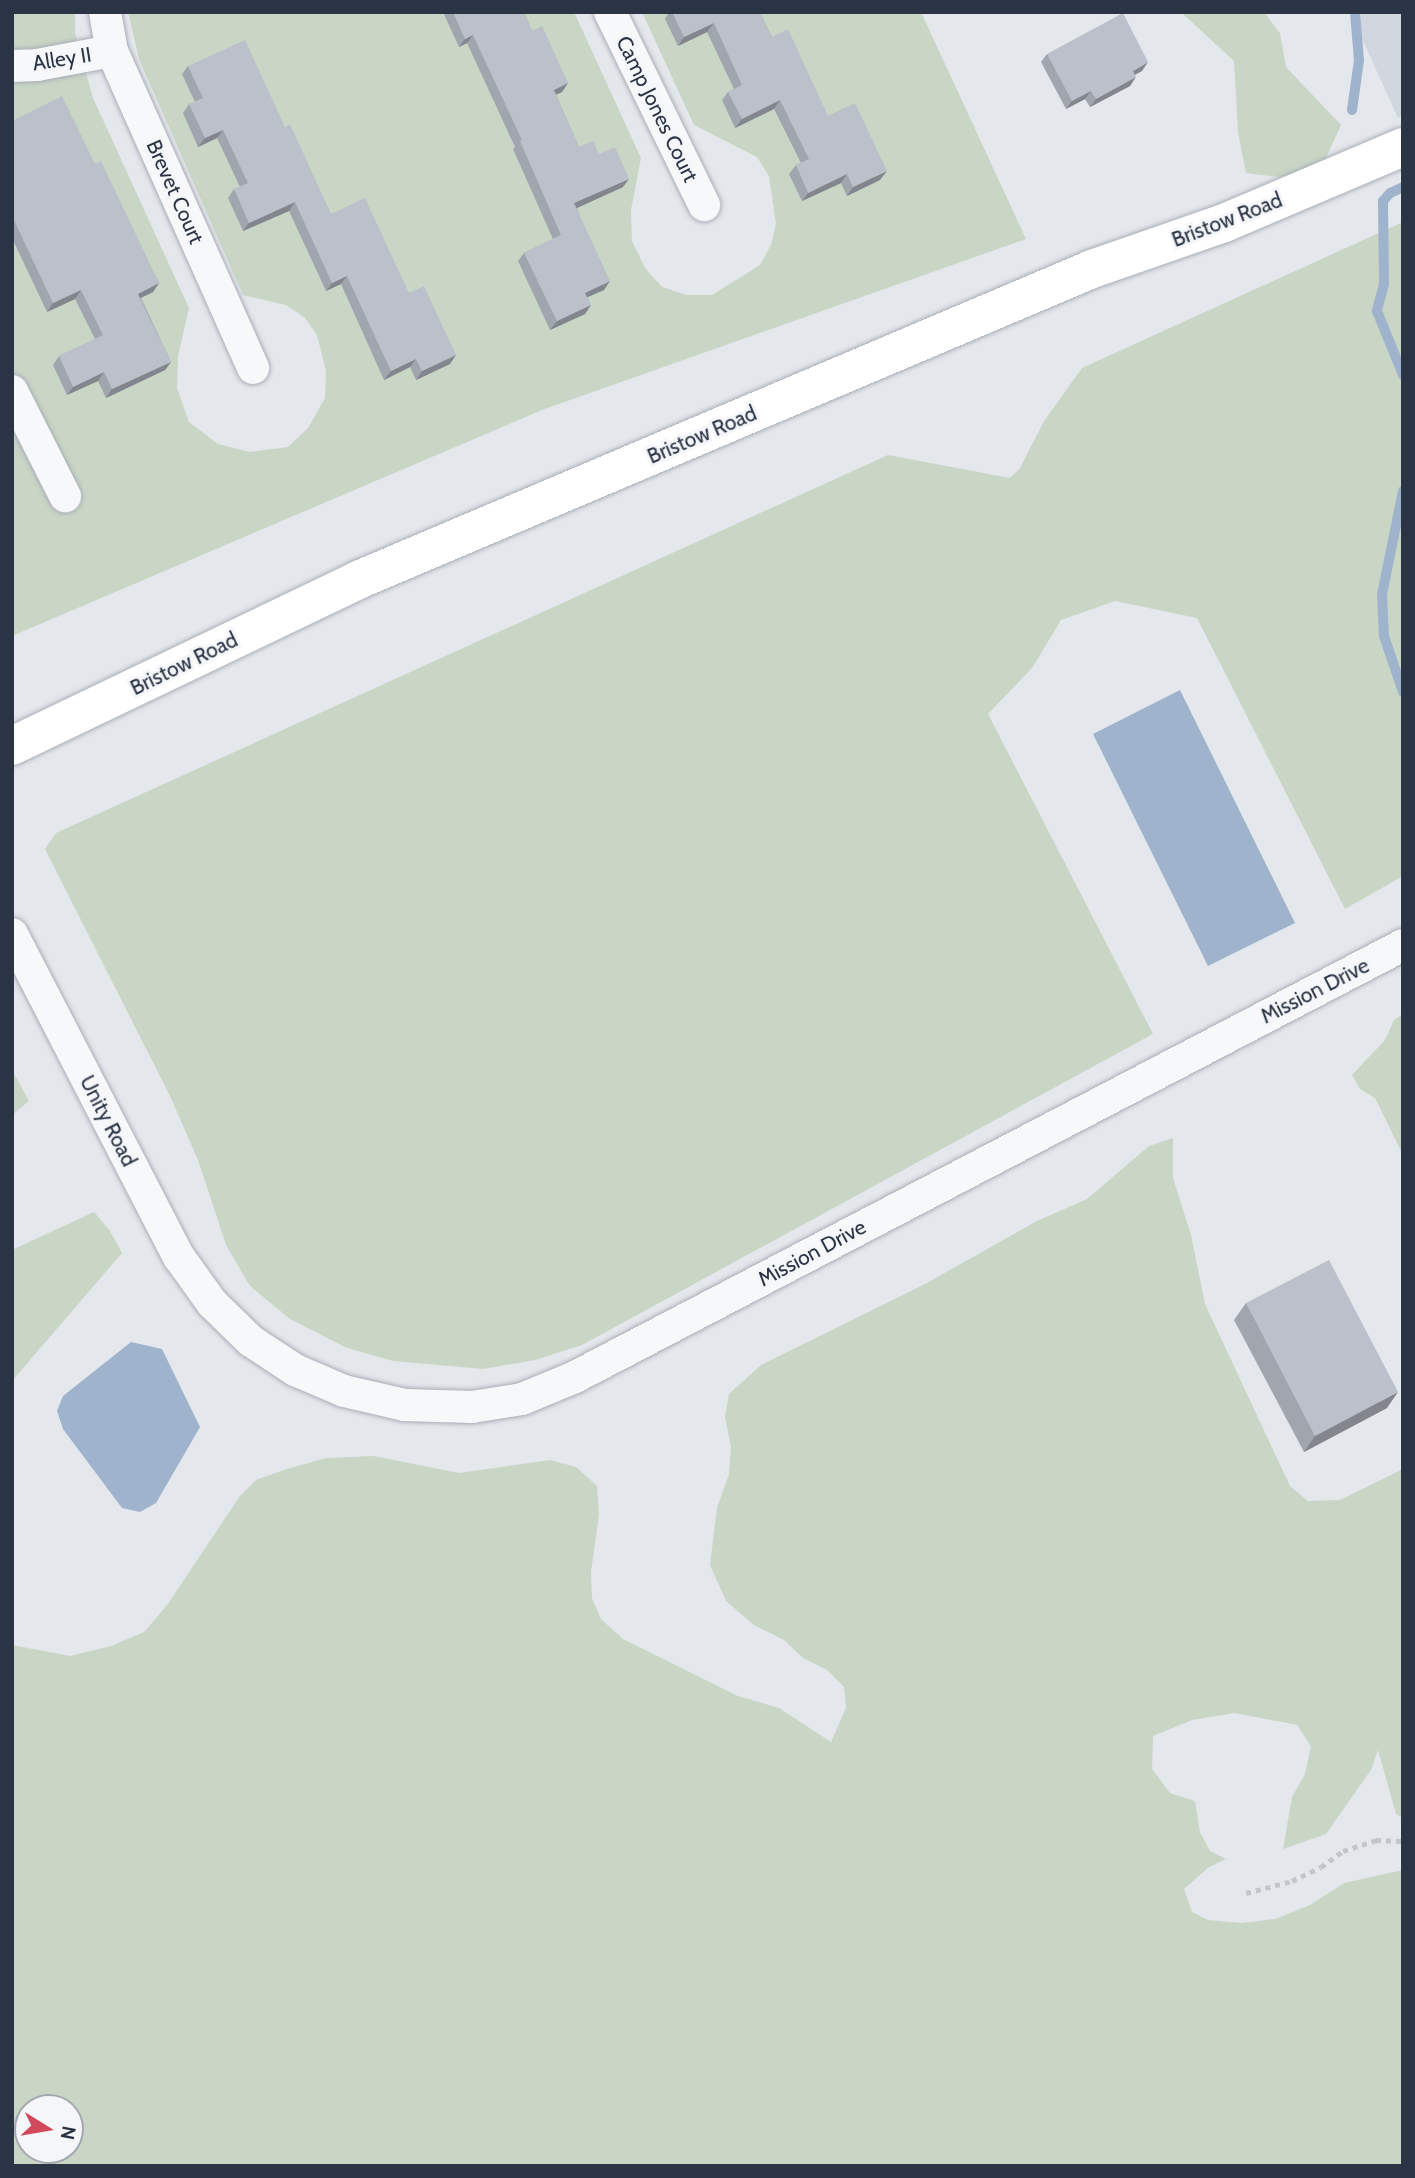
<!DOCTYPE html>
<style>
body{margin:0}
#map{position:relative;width:1415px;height:2178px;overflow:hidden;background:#e4e7ec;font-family:Cabin,sans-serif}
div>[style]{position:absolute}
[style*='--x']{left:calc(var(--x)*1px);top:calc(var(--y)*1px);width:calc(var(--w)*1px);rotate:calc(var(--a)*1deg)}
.built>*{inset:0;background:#d2d6de}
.green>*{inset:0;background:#c9d6c5}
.water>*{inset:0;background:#9fb4cc}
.stream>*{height:10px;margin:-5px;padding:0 5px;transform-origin:5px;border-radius:5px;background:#9fb4cc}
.path>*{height:4.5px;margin-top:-2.25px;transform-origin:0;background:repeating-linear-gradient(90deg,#c2c5cb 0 5px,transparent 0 10px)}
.roads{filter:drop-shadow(0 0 2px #a9aeb7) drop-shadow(0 0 2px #a9aeb7)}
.minor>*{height:32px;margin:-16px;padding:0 16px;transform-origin:16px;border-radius:16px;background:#f7f8fa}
.major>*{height:38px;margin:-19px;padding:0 19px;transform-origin:19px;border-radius:19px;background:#fff}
.wall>*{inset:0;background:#a1a5ae}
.shaded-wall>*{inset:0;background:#83868d}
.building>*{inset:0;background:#bbc0ca}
span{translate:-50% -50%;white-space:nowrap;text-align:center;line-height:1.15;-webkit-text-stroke:6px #f4f6f9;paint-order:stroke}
.street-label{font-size:21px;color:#2b3445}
.frame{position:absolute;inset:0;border:14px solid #2b3445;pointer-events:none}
.north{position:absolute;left:14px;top:2094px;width:70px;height:70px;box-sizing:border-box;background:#f4f6f9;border:2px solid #a4a8b1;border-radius:50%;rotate:101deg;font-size:19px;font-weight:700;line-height:28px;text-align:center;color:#2b3445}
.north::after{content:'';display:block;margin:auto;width:24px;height:32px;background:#d1495b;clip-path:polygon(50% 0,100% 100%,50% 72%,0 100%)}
</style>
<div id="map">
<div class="built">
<i style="clip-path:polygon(1350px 12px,1403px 12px,1403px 116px,1398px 118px)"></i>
</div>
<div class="green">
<i style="clip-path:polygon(12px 12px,75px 12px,75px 33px,93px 98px,189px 308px,178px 356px,177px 388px,189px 422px,218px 444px,250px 452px,288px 447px,308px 428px,325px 398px,326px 371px,317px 335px,305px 318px,286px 305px,243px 295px,139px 59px,128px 12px,574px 12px,641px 158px,631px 210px,632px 241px,645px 268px,662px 287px,686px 295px,712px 295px,760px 265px,771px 245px,776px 224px,769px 176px,757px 157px,694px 125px,642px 12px,921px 12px,1026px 239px,542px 410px,12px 636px)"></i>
<i style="clip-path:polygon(1181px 12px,1264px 12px,1280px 33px,1286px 67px,1341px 125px,1321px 169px,1279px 177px,1246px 173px,1238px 132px,1234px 61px)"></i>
<i style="clip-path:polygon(1403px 222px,1403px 876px,1345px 909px,1197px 618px,1115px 601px,1061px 620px,1032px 668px,988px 714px,1153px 1034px,582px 1345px,535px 1360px,483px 1369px,393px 1361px,347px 1348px,290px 1319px,250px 1286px,226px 1245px,198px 1160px,170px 1096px,45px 849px,56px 833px,888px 455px,1010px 478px,1020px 468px,1044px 421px,1082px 368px)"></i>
<i style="clip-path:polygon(1403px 1014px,1403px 1155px,1375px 1098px,1360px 1089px,1352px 1075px,1385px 1040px,1394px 1020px)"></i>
<i style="clip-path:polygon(12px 1070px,29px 1101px,12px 1115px)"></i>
<i style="clip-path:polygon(evenodd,1173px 1138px,1173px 1178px,1191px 1235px,1205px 1304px,1290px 1486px,1308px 1501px,1340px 1500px,1403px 1469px,1403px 1818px,1396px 1814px,1378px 1750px,1371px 1770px,1326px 1834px,1283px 1849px,1292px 1797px,1305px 1774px,1311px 1746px,1297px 1725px,1235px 1713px,1192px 1720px,1153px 1736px,1152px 1769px,1170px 1793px,1195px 1801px,1200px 1832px,1210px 1851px,1226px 1859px,1209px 1867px,1184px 1889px,1192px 1912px,1208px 1920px,1242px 1923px,1275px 1919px,1310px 1905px,1344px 1883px,1403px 1870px,1403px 2166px,12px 2166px,12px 1645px,70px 1656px,111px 1646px,144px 1632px,168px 1604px,240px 1496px,256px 1480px,287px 1469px,326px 1458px,374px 1456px,459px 1473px,550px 1460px,576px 1467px,597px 1486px,599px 1515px,591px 1572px,592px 1598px,601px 1619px,623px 1639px,738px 1696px,779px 1708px,831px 1742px,846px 1708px,844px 1687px,827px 1670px,803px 1658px,784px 1640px,754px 1625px,726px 1601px,710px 1565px,717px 1508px,729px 1474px,731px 1447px,725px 1417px,729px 1394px,761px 1365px,925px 1284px,1037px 1221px,1087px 1199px,1149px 1146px,1173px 1138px,28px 2108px,70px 2108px,70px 2150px,28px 2150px,28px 2108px)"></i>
<i style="clip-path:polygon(94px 1212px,110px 1231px,122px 1253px,12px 1381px,12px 1250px)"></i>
</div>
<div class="water">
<i style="clip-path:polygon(1180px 690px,1295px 923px,1208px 966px,1093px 734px)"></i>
<i style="clip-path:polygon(131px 1342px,162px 1349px,200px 1427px,156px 1503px,140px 1512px,122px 1508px,63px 1429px,57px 1411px,63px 1396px)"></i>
</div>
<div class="stream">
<i style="--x:1352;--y:110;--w:50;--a:-82"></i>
<i style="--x:1359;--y:60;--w:48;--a:-94.8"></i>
<i style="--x:1403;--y:187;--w:14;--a:155"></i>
<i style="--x:1390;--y:193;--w:11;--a:131"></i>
<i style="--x:1383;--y:201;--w:83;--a:89.3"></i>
<i style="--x:1384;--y:284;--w:28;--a:105"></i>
<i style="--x:1377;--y:311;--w:69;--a:67.9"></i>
<i style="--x:1403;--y:491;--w:105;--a:101.5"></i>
<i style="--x:1382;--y:594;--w:42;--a:87.3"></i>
<i style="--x:1384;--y:636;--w:59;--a:71.3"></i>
</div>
<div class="path">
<i style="--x:1246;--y:1893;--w:48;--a:-14.6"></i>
<i style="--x:1292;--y:1881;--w:32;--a:-26"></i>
<i style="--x:1321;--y:1867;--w:27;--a:-36"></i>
<i style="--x:1343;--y:1851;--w:35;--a:-18"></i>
<i style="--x:1376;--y:1840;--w:27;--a:2"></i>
</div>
<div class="roads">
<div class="minor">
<i style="--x:105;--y:12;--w:40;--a:80"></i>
<i style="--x:112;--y:51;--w:347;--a:66"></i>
<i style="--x:610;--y:12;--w:215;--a:64"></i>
<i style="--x:12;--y:66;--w:25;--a:-2"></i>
<i style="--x:37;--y:65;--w:76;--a:-10.6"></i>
<i style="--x:12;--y:391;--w:118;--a:63.2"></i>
<i style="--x:12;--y:934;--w:364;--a:62.7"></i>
<i style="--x:179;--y:1257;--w:57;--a:54.3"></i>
<i style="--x:212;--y:1303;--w:54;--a:44.3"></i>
<i style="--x:251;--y:1341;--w:53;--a:33.4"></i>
<i style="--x:295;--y:1370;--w:53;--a:23.2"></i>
<i style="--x:344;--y:1391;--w:63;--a:12.9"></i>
<i style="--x:405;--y:1405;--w:67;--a:1.7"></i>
<i style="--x:472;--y:1407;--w:51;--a:-9.1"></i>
<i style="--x:522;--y:1399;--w:57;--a:-22.5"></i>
<i style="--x:575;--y:1377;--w:934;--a:-27.55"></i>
</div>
<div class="major">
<i style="--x:12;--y:746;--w:384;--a:-25.6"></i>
<i style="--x:358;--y:580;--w:797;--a:-22.96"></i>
<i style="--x:1092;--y:269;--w:140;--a:-19.2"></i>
<i style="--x:1224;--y:223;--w:194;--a:-23"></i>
</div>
</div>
<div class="wall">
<i style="clip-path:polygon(443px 12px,524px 12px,532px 31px,568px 83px,562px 92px,556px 95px,579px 147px,599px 154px,623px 187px,577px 208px,604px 290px,587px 297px,591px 305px,585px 314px,550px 330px,518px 261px,524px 253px,553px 239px,513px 149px,515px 147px,467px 43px,459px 47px)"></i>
<i style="clip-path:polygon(669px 12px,760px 12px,772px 37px,828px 116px,880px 180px,847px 196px,841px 183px,802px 201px,789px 174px,796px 165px,801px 163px,774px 109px,735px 128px,722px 100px,728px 92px,734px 89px,707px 32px,678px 46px,665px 19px)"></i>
<i style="clip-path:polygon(1047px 54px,1142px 71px,1135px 75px,1130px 86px,1090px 107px,1085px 99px,1066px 109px,1041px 62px)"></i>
<i style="clip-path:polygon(188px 66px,285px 127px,331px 214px,409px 293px,450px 364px,416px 380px,410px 367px,384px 380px,341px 284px,326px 291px,289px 211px,243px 231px,228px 198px,234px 189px,240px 187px,217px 138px,198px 147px,183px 113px,189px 104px,195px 102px,182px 74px)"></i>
<i style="clip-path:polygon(12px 121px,95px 164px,159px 283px,153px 292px,141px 298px,171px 362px,165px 370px,106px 398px,98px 381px,67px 395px,53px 365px,59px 356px,95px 339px,75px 299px,47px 312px,12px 238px)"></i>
<i style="clip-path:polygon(1246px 1303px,1387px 1408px,1304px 1452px,1234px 1320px)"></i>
</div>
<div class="shaded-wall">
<i style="clip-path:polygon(714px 23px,707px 32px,678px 46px,684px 37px)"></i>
<i style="clip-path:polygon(473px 35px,467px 43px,459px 47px,465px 39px)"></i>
<i style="clip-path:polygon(1148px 62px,1142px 71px,1126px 79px,1133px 71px)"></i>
<i style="clip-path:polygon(1136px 77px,1130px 86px,1090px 107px,1096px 99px)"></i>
<i style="clip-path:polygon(568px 83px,562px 92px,548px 98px,554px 90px)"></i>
<i style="clip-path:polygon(1091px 91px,1085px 99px,1066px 109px,1072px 101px)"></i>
<i style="clip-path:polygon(780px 100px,774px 109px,735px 128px,742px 119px)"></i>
<i style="clip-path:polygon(223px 130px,217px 138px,198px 147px,205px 138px)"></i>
<i style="clip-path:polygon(887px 171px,880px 180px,847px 196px,853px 187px)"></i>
<i style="clip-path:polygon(847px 174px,841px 183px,802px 201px,808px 193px)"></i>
<i style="clip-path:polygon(629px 179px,623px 187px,568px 212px,574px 203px)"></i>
<i style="clip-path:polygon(295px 202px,289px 211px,243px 231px,249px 223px)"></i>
<i style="clip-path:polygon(347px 276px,341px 284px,326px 291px,332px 283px)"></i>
<i style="clip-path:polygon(610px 281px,604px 290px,579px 301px,585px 293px)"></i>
<i style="clip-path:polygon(159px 283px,153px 292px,132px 302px,138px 294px)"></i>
<i style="clip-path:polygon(81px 290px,75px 299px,47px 312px,53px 303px)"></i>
<i style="clip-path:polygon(591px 305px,585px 314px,550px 330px,557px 321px)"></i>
<i style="clip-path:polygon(456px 355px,450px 364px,416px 380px,422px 371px)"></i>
<i style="clip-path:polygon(416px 359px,410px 367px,384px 380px,391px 371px)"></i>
<i style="clip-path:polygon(171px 362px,165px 370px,106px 398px,112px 389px)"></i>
<i style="clip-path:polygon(104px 372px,98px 381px,67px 395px,73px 387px)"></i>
<i style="clip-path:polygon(1398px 1392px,1387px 1408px,1304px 1452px,1315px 1436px)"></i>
</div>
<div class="building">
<i style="clip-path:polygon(453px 12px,524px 12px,532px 31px,542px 26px,568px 83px,554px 90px,579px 147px,593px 141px,599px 154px,615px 147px,629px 179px,574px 203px,610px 281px,585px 293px,591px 305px,557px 321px,524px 253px,561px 235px,520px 141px,522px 140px,473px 35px,465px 39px)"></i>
<i style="clip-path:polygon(672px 12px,760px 12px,772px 37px,788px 29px,828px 116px,855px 103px,887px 171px,853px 187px,847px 174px,808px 193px,796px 165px,809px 159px,780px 100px,742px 119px,728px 92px,742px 85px,714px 23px,684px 37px)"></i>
<i style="clip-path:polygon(1123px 13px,1148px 62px,1133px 71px,1136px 77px,1096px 99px,1091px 91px,1072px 101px,1047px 54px)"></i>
<i style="clip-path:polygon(245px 40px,285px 127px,290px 124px,331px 214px,365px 198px,409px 293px,424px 286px,456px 355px,422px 371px,416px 359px,391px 371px,347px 276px,332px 283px,295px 202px,249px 223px,234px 189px,248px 183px,223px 130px,205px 138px,189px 104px,203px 98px,188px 66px)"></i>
<i style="clip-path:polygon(62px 96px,95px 164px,101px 161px,159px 283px,138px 294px,171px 362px,112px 389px,104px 372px,73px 387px,59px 356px,103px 335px,81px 290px,53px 303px,12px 216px,12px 121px)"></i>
<i style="clip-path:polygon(1329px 1260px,1398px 1392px,1315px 1436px,1246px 1303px)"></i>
</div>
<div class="street-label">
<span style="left:62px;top:59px;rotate:-9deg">Alley II</span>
<span style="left:657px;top:109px;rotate:64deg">Camp Jones Court</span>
<span style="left:175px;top:192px;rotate:66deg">Brevet Court</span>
<span style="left:1227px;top:220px;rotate:-21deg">Bristow Road</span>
<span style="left:702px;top:435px;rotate:-23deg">Bristow Road</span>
<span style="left:184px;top:664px;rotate:-26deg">Bristow Road</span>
<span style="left:1315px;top:991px;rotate:-27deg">Mission Drive</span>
<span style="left:108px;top:1121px;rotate:63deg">Unity Road</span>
<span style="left:812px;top:1253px;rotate:-28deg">Mission Drive</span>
</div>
<div class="frame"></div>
<div class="north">N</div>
</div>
